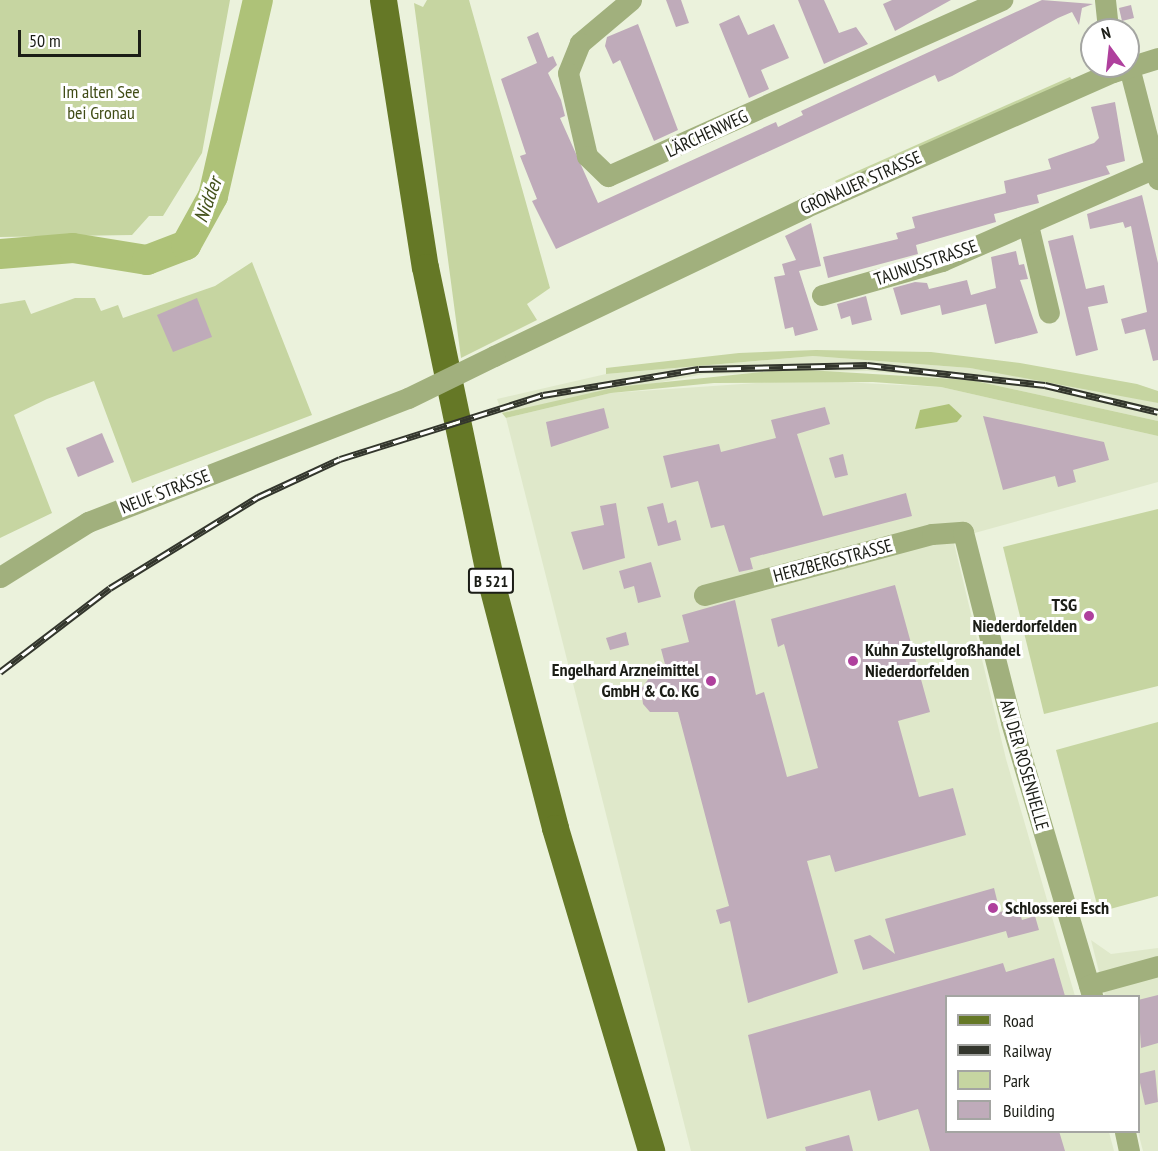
<!DOCTYPE html>
<meta charset="utf-8">
<style>
body{margin:0}
#map{position:relative;width:1158px;height:1151px;overflow:hidden;background:#ebf2dc;font-family:"PT Sans Narrow",sans-serif}
div>[style]{position:absolute}
[style*='--x']{left:calc(var(--x)*1px);top:calc(var(--y)*1px);width:calc(var(--w)*1px);rotate:calc(var(--a)*1deg)}
.built>*{inset:0;background:#dfe8ca}
.green>*{inset:0;background:#c6d5a1}
.water>*{inset:0;background:#aec278}
.river>*{height:30px;margin:-15px;padding:0 15px;transform-origin:15px;border-radius:15px;background:#aec278}
.building>*{inset:0;background:#bfabba}
.minor>*{height:21px;margin:-10.5px;padding:0 10.5px;transform-origin:10.5px;border-radius:10.5px;background:#a1b07d}
.major>*{height:27px;margin:-13.5px;padding:0 13.5px;transform-origin:13.5px;border-radius:13.5px;background:#657826}
.rail>*{height:7px;margin-top:-3.5px;transform-origin:0;background:repeating-linear-gradient(90deg,#fff 0 14px,#33362d 0 28px);box-sizing:border-box;border-block:2px solid #33362d}
.minor-bridge>*{height:21px;margin:-10.5px;padding:0 10.5px;transform-origin:10.5px;border-radius:10.5px;background:#a1b07d}
.dots>*{width:16px;height:16px;translate:-50% -50%;box-sizing:border-box;border:3px solid #fff;border-radius:50%}
span{translate:-50% -50%;white-space:nowrap;text-align:center;line-height:1.15;-webkit-text-stroke:6px #fff;paint-order:stroke}
.shield-label span{padding:2px 4px;background:#fff;border:2px solid;border-radius:4px;-webkit-text-stroke-width:0}
.shield-label{font-size:16px;color:#1b1d16;font-weight:700}
.park-label{font-size:18px;color:#404c16}
.street-label{font-size:18px;color:#1b1d16}
.poi-label{font-size:18px;color:#1b1d16;font-weight:700}
.right{translate:-100% -50%;text-align:right}
.left{translate:0 -50%;text-align:left}
.water-label{font-size:20px;color:#46531e;font-style:italic}
.legend{position:absolute;left:945px;top:995px;width:195px;height:138px;box-sizing:border-box;background:#fff;border:2px solid #a4a5a2;margin:0;padding:8px 10px;list-style:none;font-size:18px;color:#1b1d16}
.legend li{display:flex;align-items:center;gap:12px;height:30px}
.legend b{width:30px;border:2px solid #a4a5a2}
.north{position:absolute;left:1080px;top:18px;width:60px;height:60px;box-sizing:border-box;background:#fff;border:2px solid #a4a5a2;border-radius:50%;rotate:345deg;font-size:16px;font-weight:700;line-height:24px;text-align:center;color:#1b1d16}
.north::after{content:'';display:block;margin:auto;width:21px;height:27px;background:#af409d;clip-path:polygon(50% 0,100% 100%,50% 72%,0 100%)}
.scale{position:absolute;left:18px;top:30px;width:123px;height:27px;box-sizing:border-box;border:3px solid #1b1d16;border-top:0;padding-left:8px;font-size:18px;line-height:21px;white-space:nowrap;color:#1b1d16;-webkit-text-stroke:4px #fff;paint-order:stroke}
</style>
<div id="map">
<div class="built">
<i style="clip-path:polygon(813px 356px,970px 368px,1112px 391px,1158px 403px,1158px 421px,971px 380px,868px 371px,704px 374px,502px 413px,497px 399px,606px 374px)"></i>
<i style="clip-path:polygon(801px 380px,941px 387px,1158px 436px,1158px 482px,953px 539px,1006px 759px,1075px 996px,946px 996px,946px 1132px,1109px 1132px,1114px 1151px,691px 1151px,506px 418px,611px 393px)"></i>
<i style="clip-path:polygon(1091px 940px,1111px 954px,1158px 948px,1158px 1151px,1143px 1151px,1138px 1132px,1138px 996px,1105px 996px)"></i>
</div>
<div class="green">
<i style="clip-path:polygon(0 0,230px 0,202px 153px,163px 216px,149px 216px,132px 235px,0 237px)"></i>
<i style="clip-path:polygon(427px 0,469px 0,550px 288px,527px 304px,537px 320px,461px 358px,414px 3px,423px 7px)"></i>
<i style="clip-path:polygon(1070px 77px,1074px 82px,838px 185px,835px 181px)"></i>
<i style="clip-path:polygon(252px 262px,312px 415px,132px 483px,94px 381px,47px 399px,14px 415px,52px 513px,0 538px,0 304px,25px 300px,31px 314px,75px 298px,95px 298px,101px 311px,118px 305px,123px 318px,215px 286px)"></i>
<i style="clip-path:polygon(816px 350px,931px 352px,1020px 363px,1137px 384px,1158px 391px,1158px 403px,970px 368px,813px 356px,606px 374px,606px 368px,739px 353px)"></i>
<i style="clip-path:polygon(791px 369px,971px 380px,1158px 421px,1158px 436px,941px 387px,873px 382px,714px 383px,611px 393px,506px 418px,502px 413px,617px 387px)"></i>
<i style="clip-path:polygon(1158px 509px,1158px 686px,1044px 714px,1003px 547px)"></i>
<i style="clip-path:polygon(1158px 722px,1158px 896px,1099px 912px,1056px 750px)"></i>
</div>
<div class="water">
<i style="clip-path:polygon(949px 404px,962px 416px,957px 422px,915px 429px,920px 410px)"></i>
</div>
<div class="river">
<i style="--x:0;--y:254;--w:73;--a:-4.7"></i>
<i style="--x:73;--y:248;--w:75;--a:9.2"></i>
<i style="--x:147;--y:260;--w:42;--a:-21"></i>
<i style="--x:186;--y:245;--w:56;--a:-61.1"></i>
<i style="--x:213;--y:196;--w:201;--a:-77.1"></i>
</div>
<div class="building">
<i style="clip-path:polygon(666px 0,681px 0,689px 23px,676px 27px)"></i>
<i style="clip-path:polygon(798px 0,824px 0,839px 33px,856px 27px,868px 44px,824px 64px)"></i>
<i style="clip-path:polygon(892px 0,951px 0,895px 31px,883px 4px)"></i>
<i style="clip-path:polygon(1042px 0,1093px 4px,1082px 8px,1079px 25px,1072px 12px,1058px 18px,952px 76px,938px 82px,935px 75px,556px 249px,532px 201px,537px 199px,520px 156px,526px 154px,501px 79px,537px 63px,527px 37px,538px 32px,548px 58px,553px 56px,557px 65px,548px 73px,561px 100px,565px 116px,560px 118px,598px 203px,776px 122px,778px 127px,803px 115px,801px 111px)"></i>
<i style="clip-path:polygon(1131px 5px,1134px 18px,1122px 21px,1119px 8px)"></i>
<i style="clip-path:polygon(739px 15px,748px 35px,774px 24px,789px 58px,761px 70px,769px 89px,749px 98px,719px 24px)"></i>
<i style="clip-path:polygon(638px 24px,678px 130px,654px 141px,620px 60px,613px 64px,605px 46px,607px 37px)"></i>
<i style="clip-path:polygon(1115px 102px,1125px 161px,1106px 166px,1110px 174px,1037px 195px,1039px 203px,994px 214px,996px 222px,916px 245px,918px 254px,828px 278px,823px 257px,898px 239px,896px 233px,915px 228px,912px 217px,1006px 193px,1004px 181px,1051px 169px,1048px 159px,1094px 143px,1099px 138px,1091px 107px)"></i>
<i style="clip-path:polygon(1142px 195px,1158px 263px,1158px 360px,1153px 361px,1145px 329px,1125px 334px,1121px 319px,1147px 312px,1131px 226px,1125px 228px,1123px 222px,1090px 229px,1087px 214px)"></i>
<i style="clip-path:polygon(811px 223px,821px 266px,799px 271px,818px 330px,795px 336px,793px 327px,785px 329px,774px 277px,785px 275px,782px 264px,796px 260px,785px 236px)"></i>
<i style="clip-path:polygon(1073px 235px,1086px 289px,1104px 285px,1108px 303px,1088px 307px,1098px 350px,1076px 356px,1048px 241px)"></i>
<i style="clip-path:polygon(1016px 251px,1019px 265px,1024px 264px,1028px 279px,1020px 280px,1038px 333px,995px 344px,986px 304px,942px 315px,940px 305px,901px 315px,893px 288px,915px 282px,927px 283px,929px 289px,967px 280px,971px 295px,996px 288px,991px 257px)"></i>
<i style="clip-path:polygon(866px 296px,872px 320px,852px 325px,850px 316px,841px 319px,837px 304px)"></i>
<i style="clip-path:polygon(197px 298px,212px 337px,173px 352px,157px 315px)"></i>
<i style="clip-path:polygon(825px 407px,830px 424px,797px 434px,823px 516px,906px 493px,912px 516px,750px 558px,753px 569px,739px 572px,724px 525px,711px 528px,698px 481px,671px 488px,663px 456px,719px 444px,721px 452px,776px 438px,771px 420px)"></i>
<i style="clip-path:polygon(604px 408px,609px 428px,551px 447px,546px 422px)"></i>
<i style="clip-path:polygon(983px 416px,1104px 442px,1109px 460px,1073px 470px,1076px 482px,1058px 487px,1055px 476px,1003px 490px)"></i>
<i style="clip-path:polygon(102px 433px,114px 462px,78px 477px,66px 448px)"></i>
<i style="clip-path:polygon(843px 454px,848px 475px,835px 478px,829px 458px)"></i>
<i style="clip-path:polygon(616px 503px,625px 558px,583px 570px,571px 532px,604px 525px,600px 506px)"></i>
<i style="clip-path:polygon(663px 503px,668px 523px,676px 520px,681px 540px,658px 546px,647px 507px)"></i>
<i style="clip-path:polygon(651px 562px,661px 597px,638px 603px,634px 586px,624px 589px,619px 571px)"></i>
<i style="clip-path:polygon(895px 585px,930px 712px,898px 721px,919px 797px,953px 788px,966px 835px,835px 872px,830px 855px,807px 861px,838px 973px,748px 1003px,730px 921px,720px 924px,716px 910px,729px 906px,678px 712px,650px 712px,643px 704px,641px 689px,655px 670px,666px 668px,661px 649px,689px 642px,682px 615px,735px 600px,756px 695px,764px 692px,787px 777px,818px 768px,784px 644px,778px 647px,771px 619px)"></i>
<i style="clip-path:polygon(626px 632px,629px 645px,610px 650px,606px 638px)"></i>
<i style="clip-path:polygon(994px 888px,1000px 912px,1018px 907px,1022px 920px,1035px 916px,1039px 930px,1008px 938px,1006px 931px,863px 970px,854px 940px,870px 935px,895px 954px,885px 919px)"></i>
<i style="clip-path:polygon(1054px 958px,1065px 996px,946px 996px,946px 1131px,1059px 1131px,1065px 1151px,930px 1151px,918px 1109px,878px 1121px,870px 1090px,767px 1119px,748px 1035px,1003px 963px,1006px 972px)"></i>
<i style="clip-path:polygon(1158px 995px,1158px 1043px,1141px 1048px,1138px 1000px)"></i>
<i style="clip-path:polygon(1155px 1070px,1158px 1102px,1145px 1105px,1138px 1074px)"></i>
<i style="clip-path:polygon(849px 1135px,853px 1151px,806px 1151px,805px 1147px)"></i>
</div>
<div class="minor">
<i style="--x:631;--y:0;--w:67;--a:139.9"></i>
<i style="--x:580;--y:43;--w:32;--a:112"></i>
<i style="--x:568;--y:73;--w:85;--a:77.1"></i>
<i style="--x:587;--y:156;--w:29;--a:44"></i>
<i style="--x:608;--y:176;--w:432;--a:-24.1"></i>
<i style="--x:1105;--y:0;--w:30;--a:84"></i>
<i style="--x:1129;--y:67;--w:116;--a:75.5"></i>
<i style="--x:1028;--y:225;--w:90;--a:76.6"></i>
<i style="--x:822;--y:295;--w:125;--a:-15.8"></i>
<i style="--x:942;--y:261;--w:232;--a:-23.6"></i>
<i style="--x:494;--y:356;--w:344;--a:-25.5"></i>
<i style="--x:804;--y:208;--w:338;--a:-23.8"></i>
<i style="--x:1113;--y:72;--w:47;--a:-17.3"></i>
<i style="--x:0;--y:577;--w:104;--a:-32"></i>
<i style="--x:88;--y:522;--w:343;--a:-21.2"></i>
<i style="--x:704;--y:595;--w:236;--a:-15"></i>
<i style="--x:932;--y:534;--w:31;--a:-4"></i>
<i style="--x:963;--y:532;--w:196;--a:75.8"></i>
<i style="--x:1011;--y:722;--w:286;--a:73.5"></i>
<i style="--x:1089;--y:985;--w:72;--a:-15.4"></i>
<i style="--x:1125;--y:1132;--w:19;--a:78"></i>
</div>
<div class="major">
<i style="--x:383;--y:0;--w:270;--a:81.1"></i>
<i style="--x:425;--y:267;--w:314;--a:78.2"></i>
<i style="--x:489;--y:574;--w:262;--a:75.4"></i>
<i style="--x:555;--y:828;--w:337;--a:73.4"></i>
</div>
<div class="rail">
<i style="--x:0;--y:672;--w:138;--a:-37.4"></i>
<i style="--x:110;--y:588;--w:174;--a:-31.6"></i>
<i style="--x:258;--y:497;--w:90;--a:-24.9"></i>
<i style="--x:340;--y:459;--w:213;--a:-17.5"></i>
<i style="--x:543;--y:395;--w:158;--a:-9.5"></i>
<i style="--x:699;--y:369;--w:168;--a:-1.4"></i>
<i style="--x:867;--y:365;--w:179;--a:6.4"></i>
<i style="--x:1045;--y:385;--w:116;--a:13.4"></i>
</div>
<div class="minor-bridge">
<i style="--x:408;--y:398;--w:96;--a:-26"></i>
</div>
<div class="dots">
<i style="left:1089px;top:616px;background:#af409d"></i>
<i style="left:853px;top:661px;background:#af409d"></i>
<i style="left:711px;top:681px;background:#af409d"></i>
<i style="left:993px;top:908px;background:#af409d"></i>
</div>
<div class="shield-label">
<span style="left:491px;top:581px">B 521</span>
</div>
<div class="park-label">
<span style="left:101px;top:103px">Im alten See<br>bei Gronau</span>
</div>
<div class="street-label">
<span style="left:707px;top:134px;rotate:-25deg">LÄRCHENWEG</span>
<span style="left:861px;top:183px;rotate:-24deg">GRONAUER STRASSE</span>
<span style="left:926px;top:263px;rotate:-19deg">TAUNUSSTRASSE</span>
<span style="left:165px;top:492px;rotate:-21deg">NEUE STRASSE</span>
<span style="left:833px;top:561px;rotate:-15deg">HERZBERGSTRASSE</span>
<span style="left:1024px;top:765px;rotate:74deg">AN DER ROSENHELLE</span>
</div>
<div class="poi-label">
<span class="right" style="left:1077px;top:616px">TSG<br>Niederdorfelden</span>
<span class="left" style="left:865px;top:661px">Kuhn Zustellgroßhandel<br>Niederdorfelden</span>
<span class="right" style="left:699px;top:681px">Engelhard Arzneimittel<br>GmbH &amp; Co. KG</span>
<span class="left" style="left:1005px;top:908px">Schlosserei Esch</span>
</div>
<div class="water-label">
<span style="left:208px;top:200px;rotate:-70deg">Nidder</span>
</div>
<ul class="legend">
<li><b style="height:8px;background:#657826"></b>Road</li>
<li><b style="height:8px;background:#33362d"></b>Railway</li>
<li><b style="height:16px;background:#c6d5a1"></b>Park</li>
<li><b style="height:16px;background:#bfabba"></b>Building</li>
</ul>
<div class="north">N</div>
<div class="scale">50 m</div>
</div>
